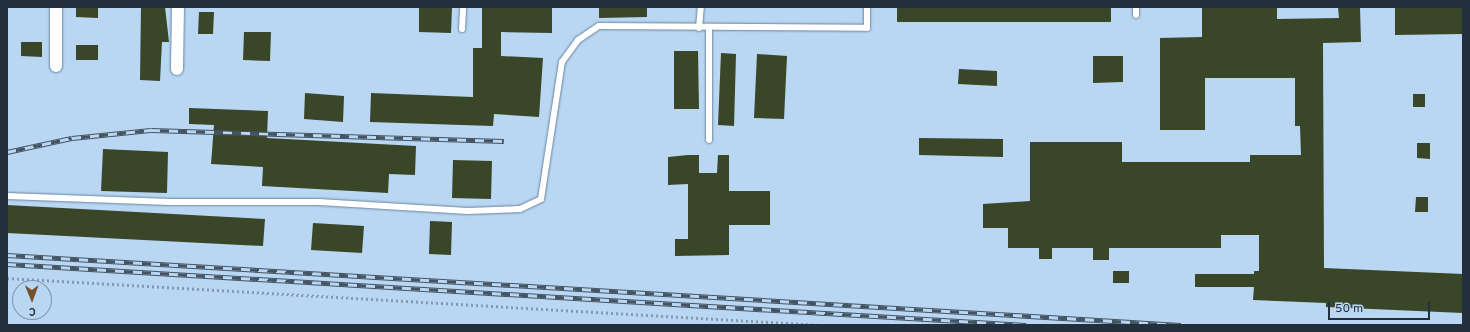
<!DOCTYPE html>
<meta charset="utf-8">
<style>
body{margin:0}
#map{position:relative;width:1470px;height:332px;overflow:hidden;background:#b9d7f3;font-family:Overpass,sans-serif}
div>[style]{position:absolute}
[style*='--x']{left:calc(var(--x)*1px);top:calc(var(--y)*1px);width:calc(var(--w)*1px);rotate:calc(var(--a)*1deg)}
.building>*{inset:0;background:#394628}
.path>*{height:2.5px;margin-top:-1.25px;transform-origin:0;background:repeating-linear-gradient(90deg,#8299af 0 2px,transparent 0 5px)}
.roads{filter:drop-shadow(0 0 1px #6a859f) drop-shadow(0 0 1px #6a859f)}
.lane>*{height:6px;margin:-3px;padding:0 3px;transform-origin:3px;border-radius:3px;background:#fff}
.street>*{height:12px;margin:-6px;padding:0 6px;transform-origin:6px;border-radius:6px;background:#fff}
.rail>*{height:4.5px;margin-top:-2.25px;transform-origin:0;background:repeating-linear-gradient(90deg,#b9d7f3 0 9px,#445462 0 18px);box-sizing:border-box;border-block:1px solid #445462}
span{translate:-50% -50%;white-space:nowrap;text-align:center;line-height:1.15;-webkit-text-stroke:4px #b9d7f3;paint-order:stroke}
.frame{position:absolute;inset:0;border:8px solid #232f3a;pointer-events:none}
.north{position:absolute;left:12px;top:280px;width:40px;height:40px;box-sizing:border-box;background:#b9d7f3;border:1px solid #7d94a9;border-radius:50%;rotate:179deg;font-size:11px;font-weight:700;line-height:16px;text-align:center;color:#232f3a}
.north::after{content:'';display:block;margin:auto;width:14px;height:18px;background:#75522b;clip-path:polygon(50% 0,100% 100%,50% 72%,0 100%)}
.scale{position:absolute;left:1328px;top:302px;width:102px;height:18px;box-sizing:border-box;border:2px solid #232f3a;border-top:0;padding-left:5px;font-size:12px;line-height:14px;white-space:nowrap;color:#232f3a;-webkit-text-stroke:3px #b9d7f3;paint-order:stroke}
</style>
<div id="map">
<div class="building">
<i style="clip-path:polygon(76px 7px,98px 7px,98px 18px,76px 17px)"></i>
<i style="clip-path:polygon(141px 7px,165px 7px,169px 42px,162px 42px,160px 81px,140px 80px)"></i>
<i style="clip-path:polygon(419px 7px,452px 7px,451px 33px,419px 32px)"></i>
<i style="clip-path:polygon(482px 7px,552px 7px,552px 33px,501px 32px,501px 56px,543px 58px,539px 117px,494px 114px,493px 126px,370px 122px,371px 93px,473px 97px,473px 48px,482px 48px)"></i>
<i style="clip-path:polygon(599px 7px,647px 7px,647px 17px,599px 18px)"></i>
<i style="clip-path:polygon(897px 7px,1111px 7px,1111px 22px,897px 22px)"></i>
<i style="clip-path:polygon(1202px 7px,1277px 7px,1277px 19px,1339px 18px,1338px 7px,1360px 7px,1361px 42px,1323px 43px,1324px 268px,1463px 274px,1463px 313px,1326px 307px,1326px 303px,1253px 300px,1254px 287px,1195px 287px,1195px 274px,1254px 274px,1254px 271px,1259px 271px,1259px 235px,1221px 235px,1221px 248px,1109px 248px,1109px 260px,1093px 260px,1093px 248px,1052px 248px,1052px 259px,1039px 259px,1039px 248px,1008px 248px,1008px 228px,983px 228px,983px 204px,1030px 201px,1030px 142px,1122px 142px,1122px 162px,1250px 162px,1250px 155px,1301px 155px,1300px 126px,1295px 126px,1295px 78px,1205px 78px,1205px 130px,1160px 130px,1160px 38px,1202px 37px)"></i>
<i style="clip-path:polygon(1395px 7px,1462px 7px,1463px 34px,1395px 35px)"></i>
<i style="clip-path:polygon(199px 12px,214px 12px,213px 34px,198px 34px)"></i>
<i style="clip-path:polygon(244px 32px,271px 32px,270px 61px,243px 60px)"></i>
<i style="clip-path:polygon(21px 42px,42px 42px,42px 57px,21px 56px)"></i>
<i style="clip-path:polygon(76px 45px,98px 45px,98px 60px,76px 60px)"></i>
<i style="clip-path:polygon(674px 51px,698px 51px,699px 109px,674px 109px)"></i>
<i style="clip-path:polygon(721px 53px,736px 54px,734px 126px,718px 125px)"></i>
<i style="clip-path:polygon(757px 54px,787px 56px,784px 119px,754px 118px)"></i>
<i style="clip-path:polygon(1093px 56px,1123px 56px,1123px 82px,1093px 83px)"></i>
<i style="clip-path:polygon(959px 69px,997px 71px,997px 86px,958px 84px)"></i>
<i style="clip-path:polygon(305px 93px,344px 96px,343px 122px,304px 119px)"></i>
<i style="clip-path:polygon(1413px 94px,1425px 94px,1425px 107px,1413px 107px)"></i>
<i style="clip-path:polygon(189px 108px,268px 111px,267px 138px,416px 146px,415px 175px,389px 174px,388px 193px,262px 186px,263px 167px,211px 164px,214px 125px,189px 124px)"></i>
<i style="clip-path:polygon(919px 138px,1003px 139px,1003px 157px,919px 155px)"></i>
<i style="clip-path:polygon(1417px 143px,1430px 143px,1430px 159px,1417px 158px)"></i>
<i style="clip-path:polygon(103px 149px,168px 152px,167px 193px,101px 191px)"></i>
<i style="clip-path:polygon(688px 155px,699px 155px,699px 173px,717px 173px,718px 155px,729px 155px,729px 191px,770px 191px,770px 225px,729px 225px,729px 255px,675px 256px,675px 239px,688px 239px,688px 184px,668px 185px,668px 157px)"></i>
<i style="clip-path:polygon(453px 160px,492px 161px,491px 199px,452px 198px)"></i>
<i style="clip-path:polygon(1416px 197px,1428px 197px,1428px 212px,1415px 212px)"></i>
<i style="clip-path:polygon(7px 205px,265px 219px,263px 246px,7px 233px)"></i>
<i style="clip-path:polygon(430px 221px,452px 222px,451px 255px,429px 254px)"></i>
<i style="clip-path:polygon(313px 223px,364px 226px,362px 253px,311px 250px)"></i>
<i style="clip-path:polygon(1113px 271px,1129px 271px,1129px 283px,1113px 283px)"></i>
</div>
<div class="path">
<i style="--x:7;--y:278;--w:815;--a:3.3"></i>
</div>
<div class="roads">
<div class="lane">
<i style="--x:1136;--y:7;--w:8;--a:90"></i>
<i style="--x:699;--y:28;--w:21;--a:-85"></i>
<i style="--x:462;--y:29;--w:22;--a:-87"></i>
<i style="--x:709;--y:140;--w:112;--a:-90"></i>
<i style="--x:7;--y:196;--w:163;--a:2.1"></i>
<i style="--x:170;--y:202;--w:149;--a:0"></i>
<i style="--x:319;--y:202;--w:149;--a:3.5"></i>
<i style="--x:468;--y:211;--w:52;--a:-2.2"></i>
<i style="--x:520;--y:209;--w:23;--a:-25"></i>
<i style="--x:541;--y:199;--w:139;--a:-81.3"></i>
<i style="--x:562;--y:62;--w:27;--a:-54"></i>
<i style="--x:578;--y:40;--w:25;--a:-34"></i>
<i style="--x:599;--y:26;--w:268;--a:0.4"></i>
<i style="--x:867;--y:28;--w:21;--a:-90"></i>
</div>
<div class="street">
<i style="--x:56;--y:66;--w:59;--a:-90"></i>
<i style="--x:177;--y:69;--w:62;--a:-89.1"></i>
</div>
</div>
<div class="rail">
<i style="--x:7;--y:152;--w:66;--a:-12.2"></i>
<i style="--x:72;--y:138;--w:79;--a:-5.8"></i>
<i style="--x:151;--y:130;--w:353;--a:1.8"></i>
<i style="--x:7;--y:255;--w:1176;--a:3.41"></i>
<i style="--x:7;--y:264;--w:1021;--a:3.43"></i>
</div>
<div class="frame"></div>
<div class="north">С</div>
<div class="scale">50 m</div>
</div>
